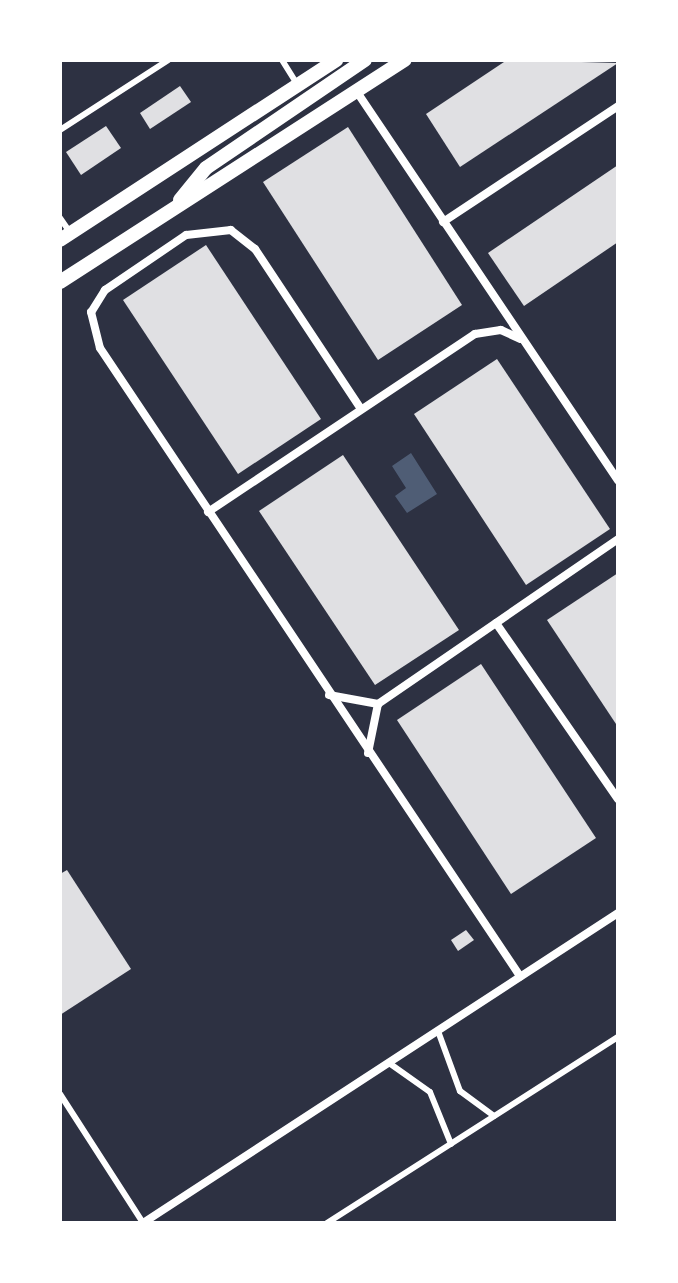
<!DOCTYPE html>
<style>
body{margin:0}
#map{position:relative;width:678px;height:1283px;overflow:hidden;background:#2d3142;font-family:"Fira Sans",sans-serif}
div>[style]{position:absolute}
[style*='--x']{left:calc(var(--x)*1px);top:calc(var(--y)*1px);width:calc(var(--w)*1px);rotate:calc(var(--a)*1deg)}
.water>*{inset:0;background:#4f5d75}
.building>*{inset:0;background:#e0e0e3}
.service>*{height:6px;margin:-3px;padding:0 3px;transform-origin:3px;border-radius:3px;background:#fff}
.minor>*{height:8px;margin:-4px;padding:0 4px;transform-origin:4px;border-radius:4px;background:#fff}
.tertiary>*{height:14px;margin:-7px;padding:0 7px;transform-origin:7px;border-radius:7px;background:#fff}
span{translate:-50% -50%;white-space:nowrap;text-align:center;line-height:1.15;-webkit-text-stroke:6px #fff;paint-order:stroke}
.frame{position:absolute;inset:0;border:62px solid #fff;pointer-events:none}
</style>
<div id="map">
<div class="water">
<i style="clip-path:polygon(411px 453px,437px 494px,407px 513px,395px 496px,406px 488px,392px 466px)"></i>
</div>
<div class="building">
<i style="clip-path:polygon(507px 60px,618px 63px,460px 167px,426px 114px)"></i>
<i style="clip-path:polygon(180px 86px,191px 102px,150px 129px,140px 113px)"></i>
<i style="clip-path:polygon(106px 126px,121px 148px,81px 175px,66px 152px)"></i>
<i style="clip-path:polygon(348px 127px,462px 305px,378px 360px,263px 182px)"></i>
<i style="clip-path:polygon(618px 165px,618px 242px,524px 306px,488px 253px)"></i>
<i style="clip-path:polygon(206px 245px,321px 419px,238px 474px,123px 300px)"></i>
<i style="clip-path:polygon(497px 359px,610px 529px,526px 585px,414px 414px)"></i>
<i style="clip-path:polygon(343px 455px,459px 630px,375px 685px,259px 511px)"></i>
<i style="clip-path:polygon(618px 573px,618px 727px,547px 620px)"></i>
<i style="clip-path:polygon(481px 664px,596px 838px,511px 894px,397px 720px)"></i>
<i style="clip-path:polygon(67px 870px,131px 969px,60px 1015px,60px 874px)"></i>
<i style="clip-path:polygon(466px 930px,474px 940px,458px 951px,451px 940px)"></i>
</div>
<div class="service">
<i style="--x:282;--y:60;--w:28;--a:58"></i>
<i style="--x:60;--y:130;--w:129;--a:-32.9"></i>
<i style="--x:60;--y:218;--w:16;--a:55"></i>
<i style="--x:438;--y:1031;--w:64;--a:69.9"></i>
<i style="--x:460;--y:1091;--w:42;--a:36.3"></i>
<i style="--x:389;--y:1063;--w:50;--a:35.3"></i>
<i style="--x:430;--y:1092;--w:56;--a:68"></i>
<i style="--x:60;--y:1094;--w:153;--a:57.2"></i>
<i style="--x:327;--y:1223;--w:345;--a:-32.6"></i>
</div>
<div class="minor">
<i style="--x:357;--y:92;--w:468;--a:56.1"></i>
<i style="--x:443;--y:222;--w:210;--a:-33.5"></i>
<i style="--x:361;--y:409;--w:192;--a:-123.5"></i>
<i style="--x:255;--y:249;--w:31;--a:-142"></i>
<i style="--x:231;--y:230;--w:45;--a:173.7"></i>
<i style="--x:186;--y:235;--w:98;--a:145.8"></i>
<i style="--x:105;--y:290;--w:26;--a:122"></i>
<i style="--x:91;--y:312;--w:37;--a:76"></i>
<i style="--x:100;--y:348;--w:756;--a:56.23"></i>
<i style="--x:208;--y:512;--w:321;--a:-33.7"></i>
<i style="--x:475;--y:334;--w:26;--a:-9"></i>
<i style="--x:501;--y:330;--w:21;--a:25"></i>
<i style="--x:496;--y:623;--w:214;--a:55.3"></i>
<i style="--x:329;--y:695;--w:50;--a:10.4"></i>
<i style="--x:368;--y:753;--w:50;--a:-78.5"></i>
<i style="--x:378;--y:704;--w:291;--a:-34.5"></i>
<i style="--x:143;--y:1223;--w:567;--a:-33.13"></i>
</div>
<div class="tertiary">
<i style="--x:180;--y:200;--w:41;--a:-50.9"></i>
<i style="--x:206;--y:168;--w:192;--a:-34.2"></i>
<i style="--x:60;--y:240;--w:330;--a:-33.1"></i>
<i style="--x:60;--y:282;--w:410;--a:-32.8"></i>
</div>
<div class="frame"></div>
</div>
